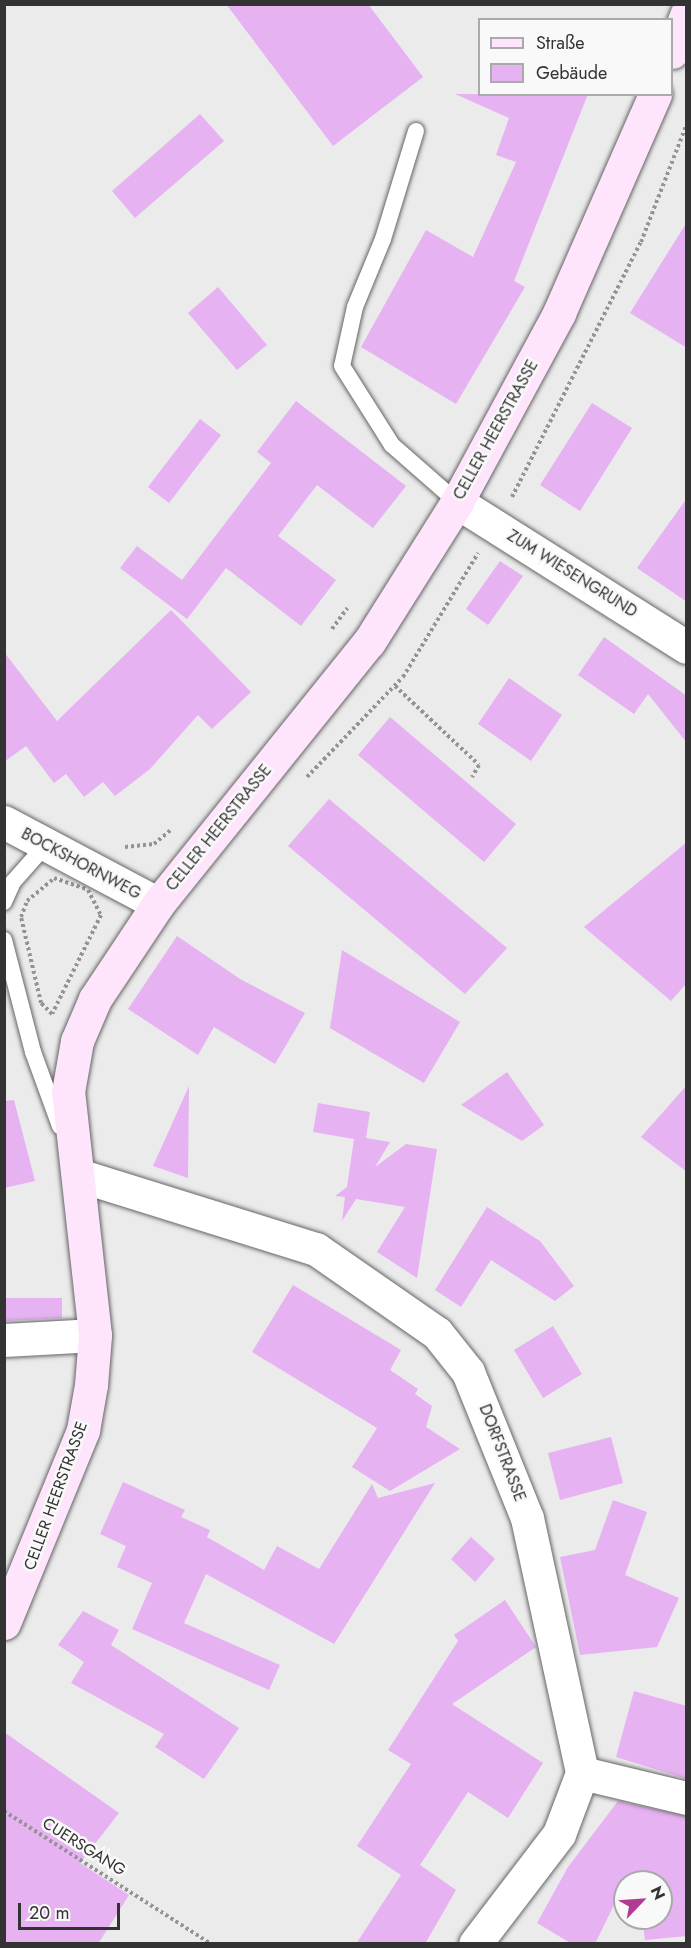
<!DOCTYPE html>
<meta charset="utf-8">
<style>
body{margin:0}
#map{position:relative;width:691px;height:1948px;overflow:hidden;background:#ebebec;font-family:Jost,sans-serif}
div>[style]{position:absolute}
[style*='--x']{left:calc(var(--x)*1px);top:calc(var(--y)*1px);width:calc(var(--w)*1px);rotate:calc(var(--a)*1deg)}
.building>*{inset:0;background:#e6b2f2}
.path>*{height:4px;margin-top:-2px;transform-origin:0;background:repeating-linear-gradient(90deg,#949495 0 3px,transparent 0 6px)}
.roads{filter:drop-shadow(0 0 2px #666667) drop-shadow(0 0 2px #666667)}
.lane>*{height:16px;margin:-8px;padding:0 8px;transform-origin:8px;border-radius:8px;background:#fff}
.street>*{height:33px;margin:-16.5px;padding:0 16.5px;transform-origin:16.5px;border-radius:16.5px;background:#fff}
.secondary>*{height:33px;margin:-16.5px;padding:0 16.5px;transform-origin:16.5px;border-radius:16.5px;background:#fee5fc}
span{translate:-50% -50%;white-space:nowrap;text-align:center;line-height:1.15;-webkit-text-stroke:5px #f9f9fa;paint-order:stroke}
.street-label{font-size:16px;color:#333334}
.frame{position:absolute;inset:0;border:6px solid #333334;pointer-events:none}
.legend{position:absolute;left:478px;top:18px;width:195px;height:78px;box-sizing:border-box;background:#f9f9fa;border:2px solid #aaaaab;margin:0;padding:8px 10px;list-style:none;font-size:18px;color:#333334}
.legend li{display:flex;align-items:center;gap:12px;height:30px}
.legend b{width:30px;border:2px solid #aaaaab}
.north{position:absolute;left:613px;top:1870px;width:60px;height:60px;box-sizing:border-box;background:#f9f9fa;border:2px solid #aaaaab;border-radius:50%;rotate:65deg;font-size:16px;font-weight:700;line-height:24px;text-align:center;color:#333334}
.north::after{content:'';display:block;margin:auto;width:21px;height:27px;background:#b23b91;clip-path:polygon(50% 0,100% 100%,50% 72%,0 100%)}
.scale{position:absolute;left:18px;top:1903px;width:102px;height:27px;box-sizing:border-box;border:3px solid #333334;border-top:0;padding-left:8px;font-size:18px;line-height:21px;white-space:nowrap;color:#333334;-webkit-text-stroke:4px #f9f9fa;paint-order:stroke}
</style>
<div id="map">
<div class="building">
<i style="clip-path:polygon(226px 4px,368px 4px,423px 77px,333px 146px)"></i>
<i style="clip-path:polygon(455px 94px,588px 94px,514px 281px,525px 287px,456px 404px,361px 347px,426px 230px,473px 257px,516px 162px,496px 155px,509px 118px)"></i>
<i style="clip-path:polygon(200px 114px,224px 141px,135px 218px,112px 191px)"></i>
<i style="clip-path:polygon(687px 222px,687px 348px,630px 313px)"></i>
<i style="clip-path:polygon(218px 287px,267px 345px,237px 370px,188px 313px)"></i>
<i style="clip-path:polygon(296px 401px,406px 486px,373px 528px,317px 485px,278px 536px,336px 580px,301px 626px,226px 568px,187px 619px,120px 568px,137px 546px,182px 580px,271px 463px,257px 452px)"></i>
<i style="clip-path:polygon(592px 403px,632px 428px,580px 511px,540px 485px)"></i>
<i style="clip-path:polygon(200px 419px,221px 435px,169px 503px,148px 487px)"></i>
<i style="clip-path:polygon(687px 498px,687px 602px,637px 568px)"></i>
<i style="clip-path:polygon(500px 561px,523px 576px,488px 625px,466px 609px)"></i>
<i style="clip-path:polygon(171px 610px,251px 692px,212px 729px,198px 715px,150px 769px,115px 796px,103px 782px,84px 797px,66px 774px,54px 783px,26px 746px,4px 762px,4px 652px,57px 721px)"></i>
<i style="clip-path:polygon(604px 637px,687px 696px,687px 743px,648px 694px,634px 714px,578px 675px)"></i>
<i style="clip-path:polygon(509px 678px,562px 715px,531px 761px,478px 724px)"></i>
<i style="clip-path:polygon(390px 717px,516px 824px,484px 862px,358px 755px)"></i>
<i style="clip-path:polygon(329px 799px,507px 948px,465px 994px,288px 846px)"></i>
<i style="clip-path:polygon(687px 842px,687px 983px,671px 1001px,584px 927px)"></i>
<i style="clip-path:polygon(177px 936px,240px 979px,305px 1013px,275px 1064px,214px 1027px,198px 1055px,128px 1009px)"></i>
<i style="clip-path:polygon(342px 950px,460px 1022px,424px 1083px,330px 1028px)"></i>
<i style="clip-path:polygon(507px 1072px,544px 1125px,522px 1141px,461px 1105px)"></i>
<i style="clip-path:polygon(687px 1085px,687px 1172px,641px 1137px)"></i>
<i style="clip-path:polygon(189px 1086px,188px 1178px,153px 1166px)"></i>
<i style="clip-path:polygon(14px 1100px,35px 1181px,4px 1188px,4px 1101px)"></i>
<i style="clip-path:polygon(318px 1103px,370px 1112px,366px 1138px,390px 1142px,375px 1167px,406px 1144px,437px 1149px,417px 1278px,377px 1252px,405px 1207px,356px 1199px,342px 1221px,345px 1197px,335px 1196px,347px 1187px,354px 1139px,313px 1132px)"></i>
<i style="clip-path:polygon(487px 1207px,540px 1241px,574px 1286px,555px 1301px,491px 1260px,461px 1307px,435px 1290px)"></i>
<i style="clip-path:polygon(293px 1285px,401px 1350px,390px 1370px,418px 1389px,415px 1394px,432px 1406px,426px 1427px,460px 1449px,390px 1491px,352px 1467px,377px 1428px,252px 1352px)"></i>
<i style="clip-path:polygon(4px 1298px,62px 1298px,62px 1318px,4px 1321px)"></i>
<i style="clip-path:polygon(553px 1326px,582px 1374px,543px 1398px,514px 1350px)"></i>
<i style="clip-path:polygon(611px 1437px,623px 1483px,560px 1500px,548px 1453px)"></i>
<i style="clip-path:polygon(123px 1482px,185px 1510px,181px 1517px,210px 1530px,207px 1537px,264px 1570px,277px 1546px,319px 1569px,372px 1484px,378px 1498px,435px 1483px,334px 1644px,206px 1574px,184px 1623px,280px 1665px,269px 1690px,132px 1629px,152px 1583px,117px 1567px,126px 1546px,100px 1534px)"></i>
<i style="clip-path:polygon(613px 1500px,647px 1512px,625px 1575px,679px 1598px,657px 1647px,580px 1655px,560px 1557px,595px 1550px)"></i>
<i style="clip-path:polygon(471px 1537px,495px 1559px,475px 1582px,451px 1559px)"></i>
<i style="clip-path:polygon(505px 1600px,536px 1647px,452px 1704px,543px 1763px,508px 1818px,468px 1792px,420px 1865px,456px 1890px,425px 1944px,356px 1944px,401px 1875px,357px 1846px,411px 1764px,388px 1750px,458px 1641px,454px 1635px)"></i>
<i style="clip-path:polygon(83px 1611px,119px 1630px,111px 1645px,239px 1728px,204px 1779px,155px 1747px,164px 1734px,71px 1683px,84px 1662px,58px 1645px)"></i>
<i style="clip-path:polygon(634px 1691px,687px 1706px,687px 1779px,616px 1757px)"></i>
<i style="clip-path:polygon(4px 1732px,119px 1813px,80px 1863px,129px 1895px,98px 1944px,4px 1944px)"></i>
<i style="clip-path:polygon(618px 1801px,687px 1816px,687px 1936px,645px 1940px,642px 1918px,661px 1918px,661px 1882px,638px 1882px,637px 1871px,625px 1882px,595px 1944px,572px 1944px,537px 1923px,568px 1867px)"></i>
</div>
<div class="path">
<i style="--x:512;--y:497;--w:286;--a:-63.2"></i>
<i style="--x:641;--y:242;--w:124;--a:-68.8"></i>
<i style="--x:332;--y:629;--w:26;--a:-54"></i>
<i style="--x:395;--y:686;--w:115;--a:43.2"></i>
<i style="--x:479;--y:765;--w:14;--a:120"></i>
<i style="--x:307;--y:777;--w:139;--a:-46.2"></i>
<i style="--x:403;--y:677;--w:145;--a:-58.8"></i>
<i style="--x:125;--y:847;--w:29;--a:-6"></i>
<i style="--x:154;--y:844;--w:23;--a:-40"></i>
<i style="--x:54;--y:878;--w:36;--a:19"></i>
<i style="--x:88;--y:890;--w:28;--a:63"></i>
<i style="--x:101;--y:915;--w:110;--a:116.3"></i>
<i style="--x:52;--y:1014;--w:16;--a:-135"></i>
<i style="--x:41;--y:1003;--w:88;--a:-103.1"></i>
<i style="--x:21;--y:917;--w:17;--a:-69"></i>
<i style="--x:27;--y:901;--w:35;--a:-40"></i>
<i style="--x:4;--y:1811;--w:246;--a:32.7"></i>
</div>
<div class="roads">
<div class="lane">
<i style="--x:416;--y:131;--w:113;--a:107"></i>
<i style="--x:383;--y:239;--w:74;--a:112.4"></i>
<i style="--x:355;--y:307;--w:60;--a:102.4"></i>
<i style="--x:342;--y:366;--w:93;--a:57.7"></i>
<i style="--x:392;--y:445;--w:86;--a:41.2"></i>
<i style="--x:4;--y:902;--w:22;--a:-66"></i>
<i style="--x:13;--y:882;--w:47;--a:-48.5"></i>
<i style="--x:4;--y:940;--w:116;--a:75.5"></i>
<i style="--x:33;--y:1052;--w:79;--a:70"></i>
</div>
<div class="street">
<i style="--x:457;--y:502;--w:271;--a:32.3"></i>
<i style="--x:4;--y:822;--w:174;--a:28"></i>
<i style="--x:78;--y:1175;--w:249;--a:17.3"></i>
<i style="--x:316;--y:1249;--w:147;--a:34.8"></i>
<i style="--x:437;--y:1333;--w:50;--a:51.5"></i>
<i style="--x:468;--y:1372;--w:157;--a:68"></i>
<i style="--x:527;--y:1518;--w:261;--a:77.8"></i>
<i style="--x:582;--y:1773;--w:65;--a:110.7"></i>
<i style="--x:559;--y:1834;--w:138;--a:127.4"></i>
<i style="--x:4;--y:1340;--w:91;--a:-3.1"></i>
<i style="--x:582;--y:1773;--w:107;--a:13.5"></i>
</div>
<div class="secondary">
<i style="--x:672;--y:52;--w:40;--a:-69"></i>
<i style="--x:4;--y:1623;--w:209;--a:-67.7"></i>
<i style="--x:83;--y:1430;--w:46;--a:-79.9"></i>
<i style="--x:91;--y:1385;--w:50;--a:-85.4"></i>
<i style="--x:95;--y:1335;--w:244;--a:-96.3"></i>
<i style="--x:68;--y:1092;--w:52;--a:-80"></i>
<i style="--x:77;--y:1041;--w:46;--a:-66.8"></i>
<i style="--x:95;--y:999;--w:114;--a:-56.4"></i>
<i style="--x:158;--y:904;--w:336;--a:-51.2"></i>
<i style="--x:369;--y:642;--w:165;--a:-57.8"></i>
<i style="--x:457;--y:502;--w:215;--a:-61.6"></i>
<i style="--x:559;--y:313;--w:239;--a:-66.3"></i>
</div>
</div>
<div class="street-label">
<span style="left:496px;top:430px;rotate:-61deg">CELLER HEERSTRASSE</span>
<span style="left:572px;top:574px;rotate:32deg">ZUM WIESENGRUND</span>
<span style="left:219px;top:828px;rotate:-51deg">CELLER HEERSTRASSE</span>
<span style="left:81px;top:864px;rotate:28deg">BOCKSHORNWEG</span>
<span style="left:502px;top:1453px;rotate:69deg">DORFSTRASSE</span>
<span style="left:56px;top:1496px;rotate:-70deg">CELLER HEERSTRASSE</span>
<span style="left:84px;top:1847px;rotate:32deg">CUERSGANG</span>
</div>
<div class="frame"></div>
<ul class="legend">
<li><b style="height:8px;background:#fee5fc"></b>Straße</li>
<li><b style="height:16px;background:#e6b2f2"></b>Gebäude</li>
</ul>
<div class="north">N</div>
<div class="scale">20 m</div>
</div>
